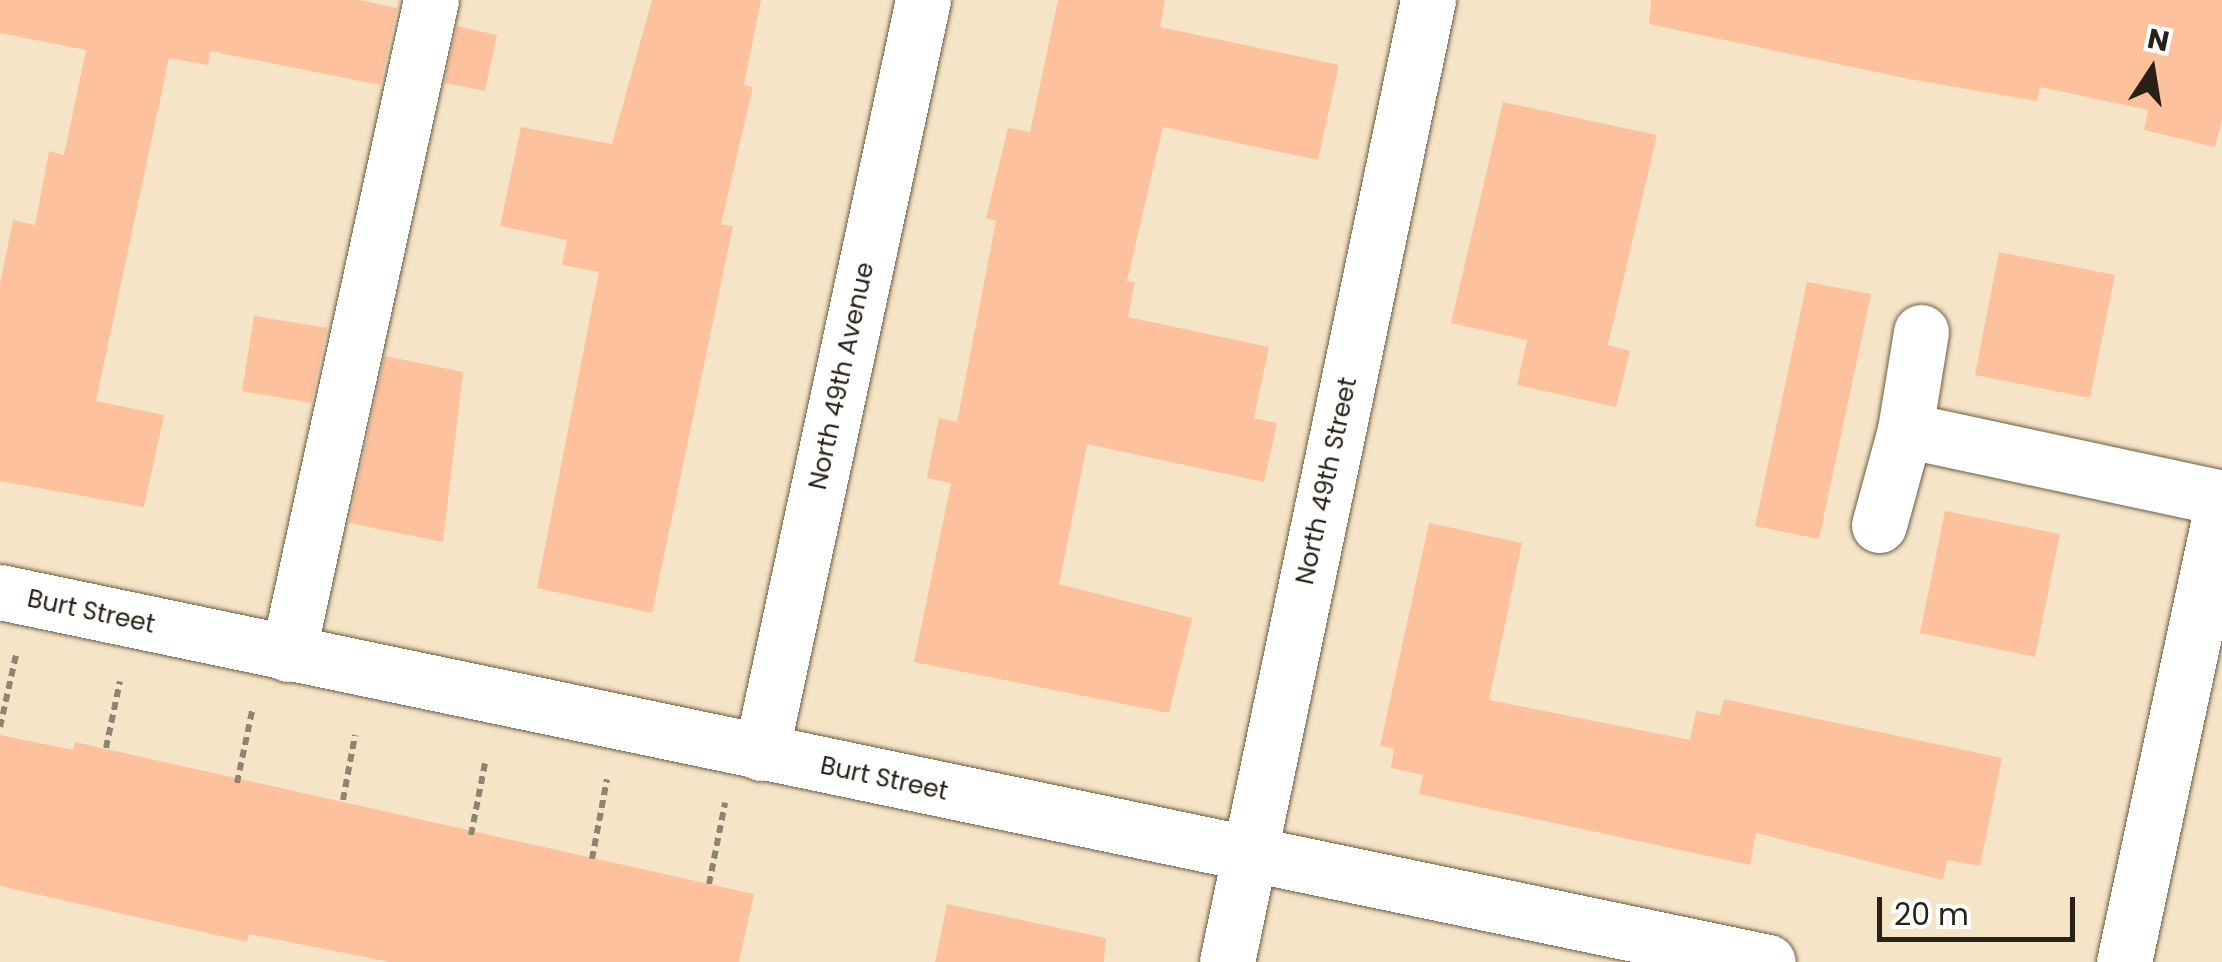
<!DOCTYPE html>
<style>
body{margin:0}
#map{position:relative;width:2222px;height:962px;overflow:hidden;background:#f6e4c7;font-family:Poppins,sans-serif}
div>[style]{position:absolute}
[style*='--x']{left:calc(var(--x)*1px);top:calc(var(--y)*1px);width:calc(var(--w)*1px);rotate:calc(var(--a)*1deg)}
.building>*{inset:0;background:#fec19d}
.path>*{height:6px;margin-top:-3px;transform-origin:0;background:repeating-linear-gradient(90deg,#908370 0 8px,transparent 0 13px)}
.roads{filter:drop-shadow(0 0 2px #6c5d44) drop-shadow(0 0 2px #6c5d44)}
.minor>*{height:55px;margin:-27.5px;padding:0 27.5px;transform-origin:27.5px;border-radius:27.5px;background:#fff}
span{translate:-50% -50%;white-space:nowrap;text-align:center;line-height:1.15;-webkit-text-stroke:8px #fff;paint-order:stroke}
.street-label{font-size:25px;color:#282117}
.north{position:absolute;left:2102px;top:20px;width:100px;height:100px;-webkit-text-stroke:8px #fff;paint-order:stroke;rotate:12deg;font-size:28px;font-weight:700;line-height:40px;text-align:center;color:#282117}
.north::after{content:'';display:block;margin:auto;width:35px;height:45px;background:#282117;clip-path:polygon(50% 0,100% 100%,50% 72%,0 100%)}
.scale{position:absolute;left:1877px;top:897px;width:198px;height:45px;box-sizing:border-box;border:5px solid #282117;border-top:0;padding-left:12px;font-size:30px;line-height:35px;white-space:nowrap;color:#282117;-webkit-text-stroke:8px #fff;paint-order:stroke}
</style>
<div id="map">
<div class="building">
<i style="clip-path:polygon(0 0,360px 0,397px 8px,380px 85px,210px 51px,208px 65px,169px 58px,96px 401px,164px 415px,144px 507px,0 481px,0 284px,13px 220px,35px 225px,49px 151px,64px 155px,86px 50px,0 33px)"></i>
<i style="clip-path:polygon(652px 0,761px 0,744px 85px,753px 87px,721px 224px,733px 226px,652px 613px,537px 588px,599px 272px,562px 265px,567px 240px,500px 226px,521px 127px,612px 144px)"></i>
<i style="clip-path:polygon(1058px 0,1165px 0,1160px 27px,1339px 65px,1318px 160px,1163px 127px,1127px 281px,1135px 282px,1128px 317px,1269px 347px,1254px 418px,1277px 423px,1264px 482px,1087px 444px,1059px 584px,1192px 618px,1169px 713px,914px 662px,951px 483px,927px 478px,939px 418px,957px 422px,996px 221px,986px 218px,1008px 128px,1030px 132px)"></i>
<i style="clip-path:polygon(1651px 0,2222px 0,2222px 119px,2215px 147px,2144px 130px,2148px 110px,2040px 87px,2037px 101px,1909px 79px,1649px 24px)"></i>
<i style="clip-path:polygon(457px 26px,497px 35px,485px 91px,445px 83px)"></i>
<i style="clip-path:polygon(1503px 102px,1657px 135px,1608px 345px,1630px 351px,1616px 407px,1517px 385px,1527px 340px,1451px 323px)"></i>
<i style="clip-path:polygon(1999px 252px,2115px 275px,2090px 398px,1975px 375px)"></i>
<i style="clip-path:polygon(1807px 282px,1871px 294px,1819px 539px,1755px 526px)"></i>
<i style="clip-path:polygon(254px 316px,327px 328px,311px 403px,242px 391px)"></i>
<i style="clip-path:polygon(385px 356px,463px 372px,443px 542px,349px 523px)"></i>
<i style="clip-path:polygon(1945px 511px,2060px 534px,2035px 657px,1920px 633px)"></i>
<i style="clip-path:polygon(1429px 523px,1522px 543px,1489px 700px,1690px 740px,1696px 711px,1720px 715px,1724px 699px,2002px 758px,1980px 866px,1947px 860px,1943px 880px,1756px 833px,1750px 865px,1419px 794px,1423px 775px,1391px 768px,1394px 748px,1380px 746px)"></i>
<i style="clip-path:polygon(0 735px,73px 750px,75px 742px,754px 894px,739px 962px,390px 962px,249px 934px,247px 942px,0 886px)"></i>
<i style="clip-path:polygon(947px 904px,1106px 938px,1104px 962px,935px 962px)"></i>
</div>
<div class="path">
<i style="--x:0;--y:727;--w:74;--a:-77.5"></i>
<i style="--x:106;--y:748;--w:68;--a:-78.2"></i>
<i style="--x:237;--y:783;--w:74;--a:-78.2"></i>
<i style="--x:343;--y:800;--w:66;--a:-79.5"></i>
<i style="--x:471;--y:835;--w:73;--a:-79"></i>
<i style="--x:592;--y:859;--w:81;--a:-79.4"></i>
<i style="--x:709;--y:884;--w:83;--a:-78.8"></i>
</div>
<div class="roads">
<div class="minor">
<i style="--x:1921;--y:332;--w:99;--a:99.3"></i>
<i style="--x:1905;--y:430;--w:324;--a:12.1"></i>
<i style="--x:1879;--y:525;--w:98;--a:-74.7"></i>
<i style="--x:0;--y:592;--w:1806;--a:11.82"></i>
<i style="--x:288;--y:654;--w:669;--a:-77.67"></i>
<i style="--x:761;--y:753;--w:770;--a:-77.86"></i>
<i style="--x:1227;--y:962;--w:983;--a:-78.2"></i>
<i style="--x:2124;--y:962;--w:466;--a:-77.9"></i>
</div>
</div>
<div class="street-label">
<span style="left:842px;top:376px;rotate:-78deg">North 49th Avenue</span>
<span style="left:1327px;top:481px;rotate:-78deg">North 49th Street</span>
<span style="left:91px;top:612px;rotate:12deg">Burt Street</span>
<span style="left:884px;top:779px;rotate:12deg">Burt Street</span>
</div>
<div class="north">N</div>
<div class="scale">20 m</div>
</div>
